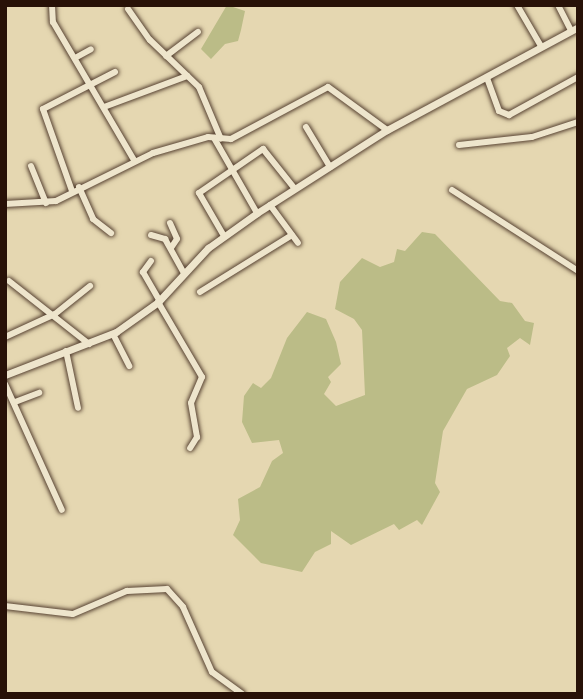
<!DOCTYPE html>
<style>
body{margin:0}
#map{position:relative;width:583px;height:699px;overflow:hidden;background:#e5d7b1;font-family:Vollkorn,serif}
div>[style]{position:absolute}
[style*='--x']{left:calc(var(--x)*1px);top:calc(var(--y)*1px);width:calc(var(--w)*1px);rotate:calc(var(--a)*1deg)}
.green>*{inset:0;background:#bbbc87}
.roads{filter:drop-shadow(0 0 2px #574232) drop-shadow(0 0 2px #574232)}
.minor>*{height:6px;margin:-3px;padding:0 3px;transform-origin:3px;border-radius:3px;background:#eee5cc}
.tertiary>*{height:7px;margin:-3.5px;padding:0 3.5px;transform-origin:3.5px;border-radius:3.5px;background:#eee5cc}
span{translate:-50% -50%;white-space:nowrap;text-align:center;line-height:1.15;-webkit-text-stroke:6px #eee5cc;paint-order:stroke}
.frame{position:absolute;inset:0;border:7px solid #281107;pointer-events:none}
</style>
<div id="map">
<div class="green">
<i style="clip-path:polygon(227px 5px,245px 11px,241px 30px,238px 41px,225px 44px,211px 59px,201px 49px)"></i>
<i style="clip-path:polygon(422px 232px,435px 234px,500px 301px,512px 303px,525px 321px,534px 323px,530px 345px,520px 338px,507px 348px,510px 356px,497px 375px,467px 389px,443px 431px,435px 483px,440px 492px,422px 525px,417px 520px,399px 530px,394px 524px,351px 545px,331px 531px,331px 544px,315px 552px,302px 572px,261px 563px,233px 535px,240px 520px,238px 499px,260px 487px,272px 461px,283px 453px,279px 440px,252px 443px,242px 422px,244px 396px,253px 383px,261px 388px,271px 378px,287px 338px,307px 312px,326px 319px,336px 342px,341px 364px,328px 377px,331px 382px,324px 394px,336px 406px,365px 395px,362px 330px,354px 319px,335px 309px,340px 282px,362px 258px,380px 267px,394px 262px,397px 249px,405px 251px)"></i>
</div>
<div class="roads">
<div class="minor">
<i style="--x:52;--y:5;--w:17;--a:87"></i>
<i style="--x:53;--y:22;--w:160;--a:59.6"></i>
<i style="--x:517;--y:5;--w:48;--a:59.7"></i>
<i style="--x:558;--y:5;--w:28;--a:63"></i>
<i style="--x:128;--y:9;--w:38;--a:55"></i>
<i style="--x:150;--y:40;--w:68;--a:43.8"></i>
<i style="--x:199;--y:87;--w:56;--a:67.1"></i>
<i style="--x:166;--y:56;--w:40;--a:-37"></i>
<i style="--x:75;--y:58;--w:18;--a:-29"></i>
<i style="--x:487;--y:78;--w:35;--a:70"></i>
<i style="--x:499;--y:111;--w:11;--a:22"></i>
<i style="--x:509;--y:115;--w:79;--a:-28.8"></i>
<i style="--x:104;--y:107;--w:89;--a:-20.5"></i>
<i style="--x:306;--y:127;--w:47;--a:59"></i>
<i style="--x:214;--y:138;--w:86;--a:60.2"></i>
<i style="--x:459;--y:145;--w:73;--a:-6.3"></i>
<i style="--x:532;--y:137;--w:48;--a:-18.1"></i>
<i style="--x:31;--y:166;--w:40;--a:68"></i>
<i style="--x:79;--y:187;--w:35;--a:66"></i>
<i style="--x:93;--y:219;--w:23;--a:38"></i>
<i style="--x:452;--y:190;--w:150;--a:32.7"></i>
<i style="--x:72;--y:191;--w:87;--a:-109.5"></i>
<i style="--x:43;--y:109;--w:81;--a:-27.2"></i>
<i style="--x:5;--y:204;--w:51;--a:-3.4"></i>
<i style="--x:56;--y:201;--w:108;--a:-26.3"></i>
<i style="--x:153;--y:153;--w:57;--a:-16.2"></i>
<i style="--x:208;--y:137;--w:23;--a:5"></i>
<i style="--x:231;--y:139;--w:110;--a:-28.2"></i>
<i style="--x:328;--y:87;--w:73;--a:36.1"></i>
<i style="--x:270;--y:205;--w:47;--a:53.6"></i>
<i style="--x:170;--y:223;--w:17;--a:66"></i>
<i style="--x:177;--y:239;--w:11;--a:124"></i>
<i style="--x:151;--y:235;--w:15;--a:16"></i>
<i style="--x:165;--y:239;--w:39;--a:61"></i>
<i style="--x:224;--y:236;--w:50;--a:-120.2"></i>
<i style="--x:199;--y:193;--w:78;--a:-34.5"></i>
<i style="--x:263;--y:149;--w:51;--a:51.3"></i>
<i style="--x:151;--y:261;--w:14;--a:126"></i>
<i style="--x:143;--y:272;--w:32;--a:60"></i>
<i style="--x:9;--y:281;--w:102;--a:38.2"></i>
<i style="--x:200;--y:292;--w:108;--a:-31.8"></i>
<i style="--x:158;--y:302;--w:87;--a:59.6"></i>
<i style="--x:202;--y:377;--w:28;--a:113"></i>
<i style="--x:191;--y:403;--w:35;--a:80"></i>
<i style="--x:197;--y:437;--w:13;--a:122"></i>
<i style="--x:113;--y:334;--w:36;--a:63"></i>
<i style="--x:5;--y:337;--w:55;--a:-24.7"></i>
<i style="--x:55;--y:314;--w:45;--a:-38.7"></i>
<i style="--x:66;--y:351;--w:58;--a:78.1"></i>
<i style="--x:5;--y:384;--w:138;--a:65.7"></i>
<i style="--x:15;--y:402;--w:26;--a:-21"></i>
<i style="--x:5;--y:606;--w:68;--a:6.7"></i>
<i style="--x:73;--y:614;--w:59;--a:-23.1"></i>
<i style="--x:127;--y:591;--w:40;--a:-2.9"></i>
<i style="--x:167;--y:589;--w:24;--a:48"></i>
<i style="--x:183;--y:607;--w:71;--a:66"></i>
<i style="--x:212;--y:672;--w:37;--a:36"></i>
</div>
<div class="tertiary">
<i style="--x:5;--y:375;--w:119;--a:-21.2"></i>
<i style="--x:116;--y:332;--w:52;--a:-35.5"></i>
<i style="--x:158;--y:302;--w:74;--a:-47.2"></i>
<i style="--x:208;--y:248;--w:60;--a:-35.5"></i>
<i style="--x:257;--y:213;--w:154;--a:-32.6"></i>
<i style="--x:387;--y:130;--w:217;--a:-28.3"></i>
</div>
</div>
<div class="frame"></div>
</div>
